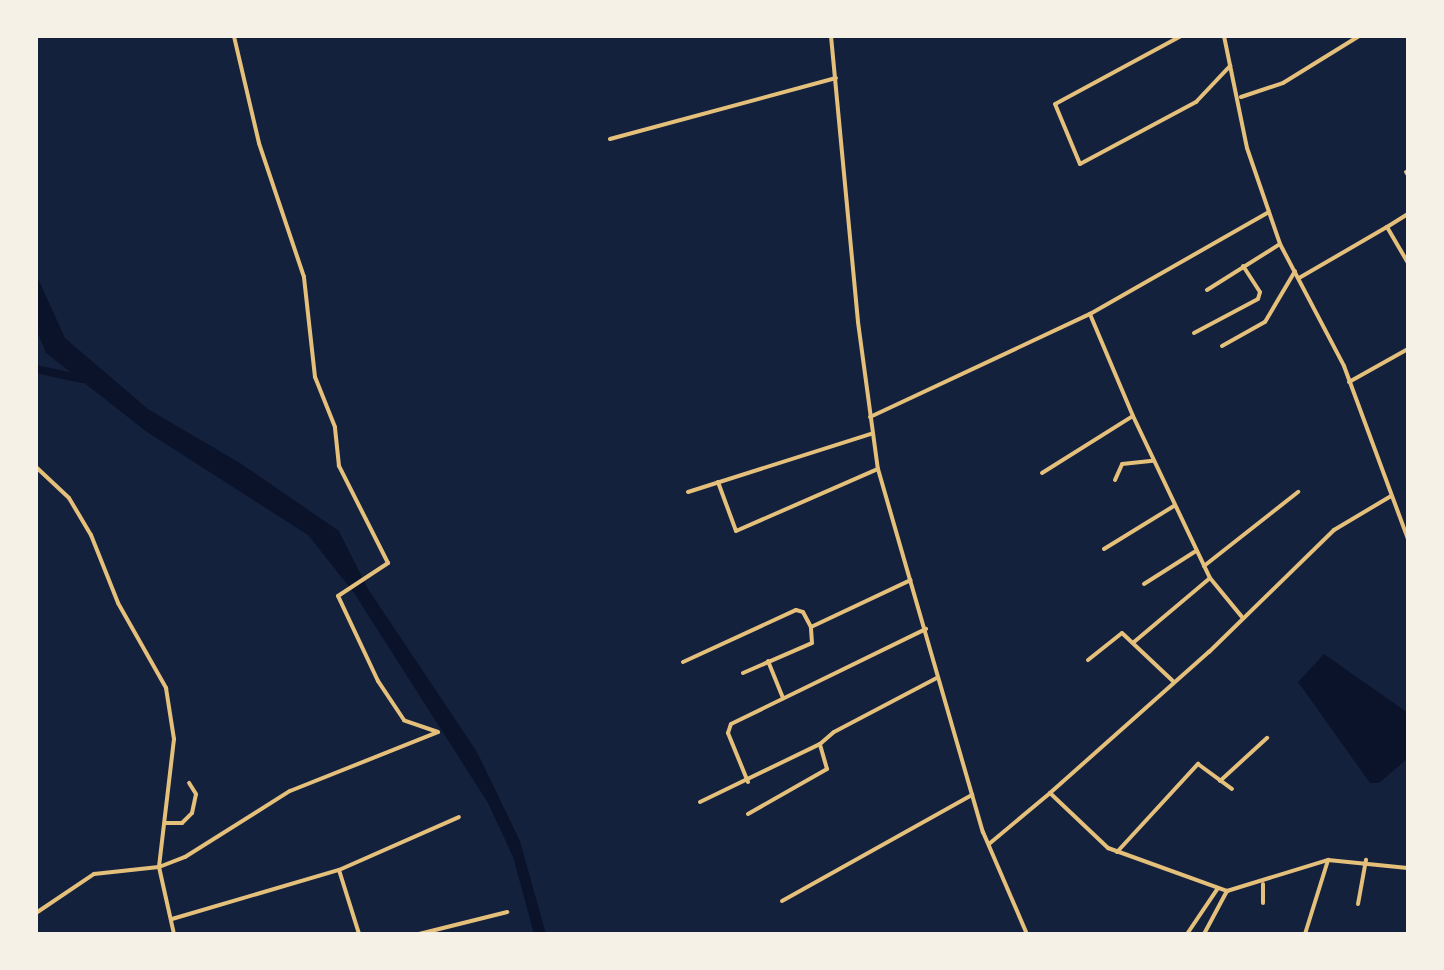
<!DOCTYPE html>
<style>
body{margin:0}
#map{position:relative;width:1444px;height:970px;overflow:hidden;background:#14213d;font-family:"Nunito Sans",sans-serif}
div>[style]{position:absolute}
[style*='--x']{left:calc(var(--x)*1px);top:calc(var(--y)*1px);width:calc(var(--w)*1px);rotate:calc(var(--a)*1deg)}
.water>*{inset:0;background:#0b132b}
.canal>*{height:8px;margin:-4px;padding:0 4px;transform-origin:4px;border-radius:4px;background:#0b132b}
.minor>*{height:4px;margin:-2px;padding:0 2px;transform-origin:2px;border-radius:2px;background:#e5c07b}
span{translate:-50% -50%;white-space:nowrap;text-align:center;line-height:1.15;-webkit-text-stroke:7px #f6f1e7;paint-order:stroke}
.frame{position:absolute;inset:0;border:38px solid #f6f1e7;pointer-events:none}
</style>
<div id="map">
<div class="water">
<i style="clip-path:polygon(36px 274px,65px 338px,148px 409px,240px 463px,339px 531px,368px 589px,477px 752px,520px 841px,546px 934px,534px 934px,513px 857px,488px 803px,354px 593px,308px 535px,147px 432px,46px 353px,36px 329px)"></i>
<i style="clip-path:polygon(1324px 654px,1408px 713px,1408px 758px,1379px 783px,1370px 783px,1298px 682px)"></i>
</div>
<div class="canal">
<i style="--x:36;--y:369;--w:47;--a:12.3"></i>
</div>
<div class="minor">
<i style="--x:831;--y:36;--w:287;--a:84.6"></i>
<i style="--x:858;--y:322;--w:148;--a:82.3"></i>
<i style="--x:878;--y:469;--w:378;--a:73.9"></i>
<i style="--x:983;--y:832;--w:111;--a:66.7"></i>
<i style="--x:1181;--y:36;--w:143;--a:151.6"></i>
<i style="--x:1055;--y:104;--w:65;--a:67.4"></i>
<i style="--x:1080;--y:164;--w:132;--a:-28.1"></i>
<i style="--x:1196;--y:102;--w:50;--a:-46.6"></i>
<i style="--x:1224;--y:36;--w:114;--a:78.4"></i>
<i style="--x:1247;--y:148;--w:102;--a:71"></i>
<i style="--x:1280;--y:244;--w:138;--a:62.3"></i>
<i style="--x:1344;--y:366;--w:184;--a:69.7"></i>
<i style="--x:1241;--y:97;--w:44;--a:-18.4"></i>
<i style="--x:1283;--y:83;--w:89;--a:-31.7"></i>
<i style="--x:610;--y:139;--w:234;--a:-15.1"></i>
<i style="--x:1406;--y:172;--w:4;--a:56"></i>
<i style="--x:1387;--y:227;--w:25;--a:-32"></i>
<i style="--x:1299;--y:278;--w:102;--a:-30.1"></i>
<i style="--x:1387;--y:227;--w:42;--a:59.7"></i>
<i style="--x:1207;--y:290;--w:86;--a:-32.2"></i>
<i style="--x:1194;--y:333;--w:72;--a:-28"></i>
<i style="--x:1258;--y:299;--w:7;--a:-74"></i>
<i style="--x:1260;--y:292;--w:31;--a:-123"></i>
<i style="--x:1222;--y:346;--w:49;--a:-29.2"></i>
<i style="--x:1265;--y:322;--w:59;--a:-59.5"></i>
<i style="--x:1349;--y:382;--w:68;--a:-29.2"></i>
<i style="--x:1133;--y:416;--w:179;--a:64.6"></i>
<i style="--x:1210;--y:578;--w:50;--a:50.6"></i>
<i style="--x:870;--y:417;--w:243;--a:-25.1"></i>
<i style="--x:1090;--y:314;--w:206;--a:-29.7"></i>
<i style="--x:36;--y:467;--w:45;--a:43.2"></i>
<i style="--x:69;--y:498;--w:43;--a:59.3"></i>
<i style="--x:91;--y:535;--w:73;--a:68.3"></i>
<i style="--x:118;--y:603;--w:98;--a:60.5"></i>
<i style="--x:166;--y:688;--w:52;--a:81.1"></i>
<i style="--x:174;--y:739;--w:129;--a:96.7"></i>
<i style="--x:159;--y:867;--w:69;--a:77.4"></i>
<i style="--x:1042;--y:473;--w:107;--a:-32.1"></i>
<i style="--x:1133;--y:416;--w:111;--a:-112.9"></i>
<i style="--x:1115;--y:480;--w:17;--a:-66"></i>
<i style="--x:1122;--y:464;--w:31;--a:-6"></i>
<i style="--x:718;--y:482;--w:52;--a:69.8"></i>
<i style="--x:736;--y:531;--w:155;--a:-23.6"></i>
<i style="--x:688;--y:492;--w:192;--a:-17.6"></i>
<i style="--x:1104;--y:549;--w:82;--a:-31.6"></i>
<i style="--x:1204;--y:566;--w:120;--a:-38.2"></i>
<i style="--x:1144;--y:584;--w:62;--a:-32.4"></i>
<i style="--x:1134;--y:642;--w:99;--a:-40.1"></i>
<i style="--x:1088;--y:660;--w:43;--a:-38.5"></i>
<i style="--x:1122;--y:633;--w:71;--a:43.3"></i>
<i style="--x:768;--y:661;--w:40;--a:68"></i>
<i style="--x:683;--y:662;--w:124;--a:-24.7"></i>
<i style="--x:796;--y:610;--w:7;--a:16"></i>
<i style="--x:803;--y:612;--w:17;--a:62"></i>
<i style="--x:811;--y:627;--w:110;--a:-25.2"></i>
<i style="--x:743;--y:673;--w:75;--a:-23.5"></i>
<i style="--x:812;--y:643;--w:16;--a:-94"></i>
<i style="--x:1220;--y:781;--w:64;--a:-42.5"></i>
<i style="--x:748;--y:782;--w:53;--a:-112.2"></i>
<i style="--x:728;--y:733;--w:9;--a:-72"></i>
<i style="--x:731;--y:724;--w:217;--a:-26"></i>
<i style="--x:1050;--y:793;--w:213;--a:-41.6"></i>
<i style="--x:1209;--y:652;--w:175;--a:-44.3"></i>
<i style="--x:1334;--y:530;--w:66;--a:-30.8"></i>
<i style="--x:700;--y:802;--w:133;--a:-25.8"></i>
<i style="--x:748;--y:814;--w:91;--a:-29.7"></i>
<i style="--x:827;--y:769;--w:26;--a:-106"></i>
<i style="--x:820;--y:744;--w:18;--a:-41"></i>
<i style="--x:834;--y:732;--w:116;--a:-27.7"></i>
<i style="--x:165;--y:823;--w:17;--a:0"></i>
<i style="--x:182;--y:823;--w:14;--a:-45"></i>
<i style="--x:192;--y:813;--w:19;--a:-78"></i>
<i style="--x:196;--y:794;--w:13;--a:-122"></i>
<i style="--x:989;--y:844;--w:80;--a:-39.9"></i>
<i style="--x:1050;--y:793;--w:80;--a:43.5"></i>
<i style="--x:1108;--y:848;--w:127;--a:19.9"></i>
<i style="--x:1227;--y:891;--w:106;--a:-17.1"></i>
<i style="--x:1328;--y:860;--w:80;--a:5.7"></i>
<i style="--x:1117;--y:852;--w:120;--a:-47.4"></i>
<i style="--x:1198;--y:764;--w:42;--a:36.3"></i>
<i style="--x:339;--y:870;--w:67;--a:72.6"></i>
<i style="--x:782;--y:901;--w:218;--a:-29.2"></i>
<i style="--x:1263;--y:903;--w:19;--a:-90"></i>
<i style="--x:1358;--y:904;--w:45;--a:-79.7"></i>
<i style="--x:36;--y:913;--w:70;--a:-33.9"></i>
<i style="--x:94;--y:874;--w:65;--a:-6.1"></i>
<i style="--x:159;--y:867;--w:28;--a:-21"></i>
<i style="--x:185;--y:857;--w:124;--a:-32.2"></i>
<i style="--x:290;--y:791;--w:159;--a:-21.7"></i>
<i style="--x:438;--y:732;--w:36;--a:-161"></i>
<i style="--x:404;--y:720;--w:47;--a:-123.7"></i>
<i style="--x:378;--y:681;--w:94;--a:-115.2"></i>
<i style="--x:338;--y:596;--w:60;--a:-33.4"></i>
<i style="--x:388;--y:563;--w:109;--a:-116.8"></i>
<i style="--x:339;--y:466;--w:39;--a:-96"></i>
<i style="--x:335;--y:427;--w:54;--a:-111.8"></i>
<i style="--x:315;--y:377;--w:101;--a:-96.3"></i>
<i style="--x:304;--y:277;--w:141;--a:-108.6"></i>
<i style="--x:259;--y:143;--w:110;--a:-103.2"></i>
<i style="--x:172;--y:919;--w:174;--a:-16.4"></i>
<i style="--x:339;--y:870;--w:131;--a:-23.8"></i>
<i style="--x:419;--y:934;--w:91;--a:-14"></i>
<i style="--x:1187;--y:934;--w:55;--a:-56"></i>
<i style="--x:1204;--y:934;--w:49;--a:-61.9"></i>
<i style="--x:1305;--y:934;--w:77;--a:-72.7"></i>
</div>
<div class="frame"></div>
</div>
